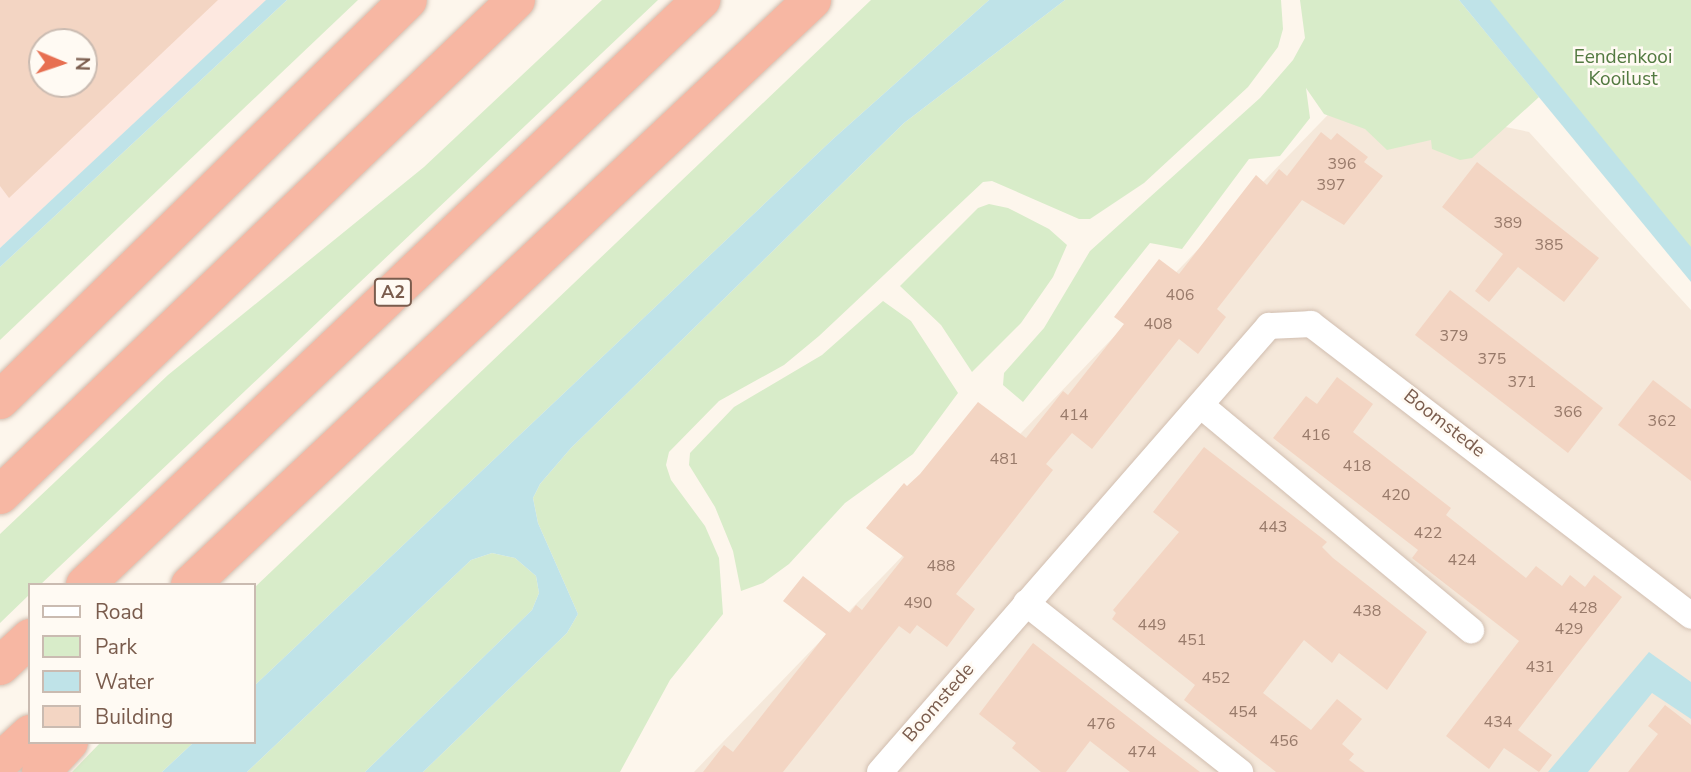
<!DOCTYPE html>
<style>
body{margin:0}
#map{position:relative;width:1691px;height:772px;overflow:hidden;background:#fdf6ec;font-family:"Nunito Sans",sans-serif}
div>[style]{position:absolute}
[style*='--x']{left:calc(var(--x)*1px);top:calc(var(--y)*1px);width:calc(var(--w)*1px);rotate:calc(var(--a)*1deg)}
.residential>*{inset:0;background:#f5e8da}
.commercial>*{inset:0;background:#fde8e0}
.green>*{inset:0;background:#d8ecc9}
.water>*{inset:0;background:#bfe3e8}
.building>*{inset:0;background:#f3d5c3}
.roads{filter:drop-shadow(0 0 2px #d1beb0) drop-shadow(0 0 2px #d1beb0)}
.street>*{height:26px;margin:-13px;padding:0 13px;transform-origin:13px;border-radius:13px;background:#fff}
.highway>*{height:38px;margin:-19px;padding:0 19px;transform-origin:19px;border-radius:19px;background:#f7b7a3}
span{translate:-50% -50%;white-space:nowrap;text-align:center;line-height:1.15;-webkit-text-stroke:5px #fffaf3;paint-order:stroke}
.number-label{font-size:16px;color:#987a6a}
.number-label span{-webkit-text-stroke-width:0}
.shield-label span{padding:2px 5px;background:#fffaf3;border:2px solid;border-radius:5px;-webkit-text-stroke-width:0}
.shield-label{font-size:18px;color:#7a5c4d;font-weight:700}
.park-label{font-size:19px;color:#537a41}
.street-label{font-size:19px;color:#7a5c4d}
.legend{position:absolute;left:28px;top:583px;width:228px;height:161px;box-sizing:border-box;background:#fffaf3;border:2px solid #cabbb1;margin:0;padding:9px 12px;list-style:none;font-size:21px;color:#7a5c4d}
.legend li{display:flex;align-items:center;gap:14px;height:35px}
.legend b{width:35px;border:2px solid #cabbb1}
.north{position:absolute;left:28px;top:28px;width:70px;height:70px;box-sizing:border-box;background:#fffaf3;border:2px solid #cabbb1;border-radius:50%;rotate:92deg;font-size:19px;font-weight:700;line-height:28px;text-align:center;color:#7a5c4d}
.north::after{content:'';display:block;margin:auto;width:24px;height:32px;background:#e76f51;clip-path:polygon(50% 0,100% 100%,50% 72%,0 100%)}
</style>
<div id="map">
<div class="residential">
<i style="clip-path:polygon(1348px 94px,1529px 132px,1691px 310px,1691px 772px,694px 772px)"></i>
</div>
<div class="commercial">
<i style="clip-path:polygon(evenodd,0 0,268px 0,0 248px,0 0,42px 42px,84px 42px,84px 84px,42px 84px,42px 42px)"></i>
</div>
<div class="green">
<i style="clip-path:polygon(287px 0,358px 0,0 340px,0 267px)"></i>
<i style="clip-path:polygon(602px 0,658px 0,40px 585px,30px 585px,30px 594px,0 623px,0 534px,168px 375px,424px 167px)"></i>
<i style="clip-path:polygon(871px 0,989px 0,833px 139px,254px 686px,254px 588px)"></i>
<i style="clip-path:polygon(1065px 0,1281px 0,1283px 29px,1278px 47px,1248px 87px,1144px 183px,1090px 219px,1079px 219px,992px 181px,983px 182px,819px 336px,784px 365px,719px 401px,669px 452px,666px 465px,671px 480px,705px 526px,719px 558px,723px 614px,670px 680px,620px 772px,423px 772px,567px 633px,578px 614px,538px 523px,533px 498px,540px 484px,571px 448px,904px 123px)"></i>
<i style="clip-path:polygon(1300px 0,1459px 0,1539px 97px,1472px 158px,1460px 160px,1432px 149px,1431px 140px,1387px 150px,1365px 129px,1324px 114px,1306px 88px,1310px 118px,1280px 156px,1249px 159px,1182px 249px,1150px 243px,1023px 402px,1003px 385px,1004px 373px,1044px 328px,1090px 251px,1260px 98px,1293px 60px,1305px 38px)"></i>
<i style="clip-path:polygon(1477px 0,1691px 0,1691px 256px)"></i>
<i style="clip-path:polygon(989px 204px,1008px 208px,1049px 229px,1067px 245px,1053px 277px,1021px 323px,972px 372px,941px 325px,900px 286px,978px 208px)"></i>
<i style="clip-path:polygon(883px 301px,911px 321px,958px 393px,913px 454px,845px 503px,789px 564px,763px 583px,741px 591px,733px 551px,715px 507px,689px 465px,690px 453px,734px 407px,822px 355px)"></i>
<i style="clip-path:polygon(492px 553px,515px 558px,536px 576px,539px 593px,532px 610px,365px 772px,247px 772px,471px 560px)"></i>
<i style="clip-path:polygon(101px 742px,194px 742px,162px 772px,72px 772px)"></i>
</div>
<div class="water">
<i style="clip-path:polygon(266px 0,287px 0,0 267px,0 248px)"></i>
<i style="clip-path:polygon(989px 0,1065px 0,904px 123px,571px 448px,540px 484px,533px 498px,538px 523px,578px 614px,567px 633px,423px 772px,365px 772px,532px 610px,539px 593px,536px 576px,515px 558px,492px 553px,471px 560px,247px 772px,162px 772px,194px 742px,254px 742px,254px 686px,833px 139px)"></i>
<i style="clip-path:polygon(1459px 0,1490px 0,1691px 247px,1691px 282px)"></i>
<i style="clip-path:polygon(1649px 652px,1691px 682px,1691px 719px,1652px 693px,1588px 772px,1548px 772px)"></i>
</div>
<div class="building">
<i style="clip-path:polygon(evenodd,0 0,218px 0,9px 198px,0 186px,0 0,42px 42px,84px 42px,84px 84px,42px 84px,42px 42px)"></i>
<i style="clip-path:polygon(1321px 132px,1331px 140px,1337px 133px,1368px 157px,1364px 162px,1383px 176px,1344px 225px,1302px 200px,1217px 309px,1226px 317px,1198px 354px,1179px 339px,1092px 449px,1072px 433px,1046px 464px,1053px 470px,956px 594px,975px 609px,947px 647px,917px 625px,910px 634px,899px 626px,783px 772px,703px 772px,724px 745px,733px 752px,826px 634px,783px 601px,803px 576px,850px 613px,856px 605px,862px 610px,904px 557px,866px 528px,904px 483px,907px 486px,920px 474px,978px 402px,1026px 438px,1063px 391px,1068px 395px,1124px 324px,1114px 317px,1159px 259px,1179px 274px,1256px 175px,1267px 185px,1279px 169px,1287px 176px)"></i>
<i style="clip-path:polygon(1477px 162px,1599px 258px,1564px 302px,1518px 267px,1489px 302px,1475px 291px,1503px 254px,1442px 207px)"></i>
<i style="clip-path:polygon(1450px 290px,1603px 408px,1568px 453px,1415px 335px)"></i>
<i style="clip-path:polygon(1337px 377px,1373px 404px,1353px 432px,1451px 508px,1446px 515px,1526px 578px,1536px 566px,1562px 586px,1570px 575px,1585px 587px,1594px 575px,1622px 597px,1518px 730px,1552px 755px,1539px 772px,1504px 748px,1489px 769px,1446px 736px,1519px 641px,1412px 558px,1418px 550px,1273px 438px,1306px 396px,1317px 404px)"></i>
<i style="clip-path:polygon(1653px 380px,1691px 409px,1691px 481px,1618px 425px)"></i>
<i style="clip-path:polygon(1204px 447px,1327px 542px,1322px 547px,1333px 558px,1427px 632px,1387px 690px,1339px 653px,1332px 663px,1304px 640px,1263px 693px,1311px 730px,1337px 699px,1362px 719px,1342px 744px,1354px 754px,1349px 760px,1365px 772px,1276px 772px,1184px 700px,1195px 685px,1112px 619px,1116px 613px,1113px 610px,1179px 532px,1153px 512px)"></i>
<i style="clip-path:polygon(1033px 643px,1155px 738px,1200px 772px,1130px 772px,1090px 741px,1066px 772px,1041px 772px,1012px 748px,1016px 743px,979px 714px)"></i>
<i style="clip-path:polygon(1665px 705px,1691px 725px,1691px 772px,1628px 772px,1658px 734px,1648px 726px)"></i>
</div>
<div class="roads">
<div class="street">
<i style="--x:1203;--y:407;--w:349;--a:39.8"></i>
<i style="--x:1026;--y:603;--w:273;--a:38.3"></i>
<i style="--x:880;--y:772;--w:592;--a:-48.91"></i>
<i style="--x:1269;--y:326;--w:42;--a:-2.7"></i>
<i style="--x:1311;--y:324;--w:479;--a:37.5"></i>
</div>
<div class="highway">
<i style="--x:0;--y:400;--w:571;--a:-44.43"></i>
<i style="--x:0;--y:495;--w:715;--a:-43.81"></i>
<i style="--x:85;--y:585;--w:850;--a:-43.52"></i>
<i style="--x:190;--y:585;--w:854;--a:-43.24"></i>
<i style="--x:0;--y:666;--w:41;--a:-43"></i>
<i style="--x:0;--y:762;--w:41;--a:-43"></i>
<i style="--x:41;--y:772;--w:41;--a:-47"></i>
</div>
</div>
<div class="number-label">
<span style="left:1342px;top:164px">396</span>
<span style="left:1331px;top:185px">397</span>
<span style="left:1508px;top:223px">389</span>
<span style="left:1549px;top:245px">385</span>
<span style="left:1180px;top:295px">406</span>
<span style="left:1158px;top:324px">408</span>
<span style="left:1454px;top:336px">379</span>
<span style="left:1492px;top:359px">375</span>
<span style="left:1522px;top:382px">371</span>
<span style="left:1568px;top:412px">366</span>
<span style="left:1074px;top:415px">414</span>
<span style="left:1662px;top:421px">362</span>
<span style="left:1316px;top:435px">416</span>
<span style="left:1004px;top:459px">481</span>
<span style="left:1357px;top:466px">418</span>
<span style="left:1396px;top:495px">420</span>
<span style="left:1273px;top:527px">443</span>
<span style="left:1428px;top:533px">422</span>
<span style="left:1462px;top:560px">424</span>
<span style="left:941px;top:566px">488</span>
<span style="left:918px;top:603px">490</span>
<span style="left:1583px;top:608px">428</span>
<span style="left:1367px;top:611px">438</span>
<span style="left:1152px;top:625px">449</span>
<span style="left:1569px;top:629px">429</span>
<span style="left:1192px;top:640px">451</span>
<span style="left:1540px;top:667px">431</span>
<span style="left:1216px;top:678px">452</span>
<span style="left:1243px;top:712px">454</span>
<span style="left:1498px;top:722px">434</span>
<span style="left:1101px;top:724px">476</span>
<span style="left:1284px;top:741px">456</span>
<span style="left:1142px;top:752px">474</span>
</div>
<div class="shield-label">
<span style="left:393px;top:292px">A2</span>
</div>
<div class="park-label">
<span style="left:1623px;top:69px">Eendenkooi<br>Kooilust</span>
</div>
<div class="street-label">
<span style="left:1444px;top:424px;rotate:38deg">Boomstede</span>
<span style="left:939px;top:703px;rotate:-49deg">Boomstede</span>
</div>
<ul class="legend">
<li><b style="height:9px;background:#fff"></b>Road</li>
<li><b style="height:19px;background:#d8ecc9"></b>Park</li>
<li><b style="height:19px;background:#bfe3e8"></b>Water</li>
<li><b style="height:19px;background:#f3d5c3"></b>Building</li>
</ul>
<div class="north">N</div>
</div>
